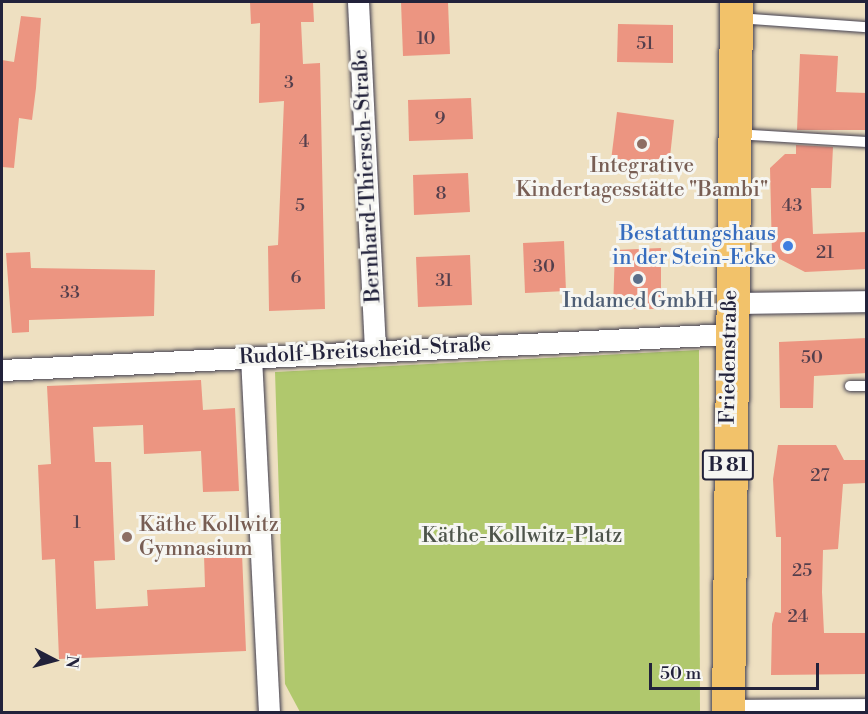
<!DOCTYPE html>
<meta charset="utf-8">
<style>
body{margin:0}
#map{position:relative;width:868px;height:714px;overflow:hidden;background:#eee0c1;font-family:"Libre Bodoni",serif}
div>[style]{position:absolute}
[style*='--x']{left:calc(var(--x)*1px);top:calc(var(--y)*1px);width:calc(var(--w)*1px);rotate:calc(var(--a)*1deg)}
.green>*{inset:0;background:#b0c86d}
.building>*{inset:0;background:#ec9581}
.roads{filter:drop-shadow(0 0 2px #413e4f) drop-shadow(0 0 2px #413e4f)}
.service>*{height:10px;margin:-5px;padding:0 5px;transform-origin:5px;border-radius:5px;background:#fff}
.minor>*{height:21px;margin:-10.5px;padding:0 10.5px;transform-origin:10.5px;border-radius:10.5px;background:#fff}
.primary>*{height:33px;margin:-16.5px;padding:0 16.5px;transform-origin:16.5px;border-radius:16.5px;background:#f2c26a}
.dots>*{width:16px;height:16px;translate:-50% -50%;box-sizing:border-box;border:3px solid #f6f6f2;border-radius:50%}
span{translate:-50% -50%;white-space:nowrap;text-align:center;line-height:1.15;-webkit-text-stroke:6px #f6f6f2;paint-order:stroke}
.number-label{font-size:18px;color:#543f4c}
.number-label span{-webkit-text-stroke-width:0}
.shield-label span{padding:2px 4px;background:#f6f6f2;border:2px solid;border-radius:4px;-webkit-text-stroke-width:0}
.shield-label{font-size:20px;color:#22223b;font-weight:700}
.education-label{font-size:21px;color:#785e54}
.left{translate:0 -50%;text-align:left}
.street-label{font-size:21px;color:#22223b}
.shop-label{font-size:21px;color:#366cbe}
.right{translate:-100% -50%;text-align:right}
.service-label{font-size:21px;color:#4e5e75}
.park-label{font-size:21px;color:#4d544a}
.frame{position:absolute;inset:0;border:3px solid #22223b;pointer-events:none}
.north{position:absolute;left:24px;top:630px;width:60px;height:60px;-webkit-text-stroke:4px #f6f6f2;paint-order:stroke;rotate:96deg;font-size:16px;font-weight:700;line-height:24px;text-align:center;color:#22223b}
.north::after{content:'';display:block;margin:auto;width:21px;height:27px;background:#22223b;clip-path:polygon(50% 0,100% 100%,50% 72%,0 100%)}
.scale{position:absolute;left:649px;top:663px;width:170px;height:27px;box-sizing:border-box;border:3px solid #22223b;border-top:0;padding-left:8px;font-size:18px;line-height:21px;white-space:nowrap;color:#22223b;-webkit-text-stroke:4px #f6f6f2;paint-order:stroke}
</style>
<div id="map">
<div class="green">
<i style="clip-path:polygon(699px 350px,700px 712px,300px 712px,285px 684px,275px 372px)"></i>
</div>
<div class="building">
<i style="clip-path:polygon(250px 2px,313px 2px,314px 22px,301px 22px,303px 64px,320px 63px,325px 309px,269px 311px,268px 246px,278px 245px,284px 101px,259px 103px,260px 23px,251px 24px)"></i>
<i style="clip-path:polygon(401px 2px,448px 2px,450px 54px,403px 56px)"></i>
<i style="clip-path:polygon(21px 16px,41px 18px,36px 88px,32px 120px,19px 118px,14px 168px,2px 167px,2px 60px,14px 62px)"></i>
<i style="clip-path:polygon(618px 24px,673px 25px,673px 63px,617px 62px)"></i>
<i style="clip-path:polygon(800px 54px,838px 56px,836px 92px,867px 93px,867px 130px,797px 130px)"></i>
<i style="clip-path:polygon(471px 98px,473px 139px,409px 141px,408px 100px)"></i>
<i style="clip-path:polygon(617px 112px,674px 120px,668px 175px,610px 169px)"></i>
<i style="clip-path:polygon(796px 145px,833px 147px,831px 188px,811px 188px,813px 234px,867px 232px,867px 269px,805px 272px,772px 255px,770px 168px,785px 154px,796px 154px)"></i>
<i style="clip-path:polygon(468px 173px,470px 212px,414px 215px,413px 175px)"></i>
<i style="clip-path:polygon(564px 241px,566px 291px,525px 293px,523px 243px)"></i>
<i style="clip-path:polygon(661px 248px,661px 309px,613px 309px,615px 250px)"></i>
<i style="clip-path:polygon(30px 252px,31px 268px,155px 270px,154px 316px,29px 320px,29px 332px,12px 333px,6px 253px)"></i>
<i style="clip-path:polygon(470px 255px,472px 305px,418px 307px,416px 257px)"></i>
<i style="clip-path:polygon(867px 338px,867px 373px,814px 376px,813px 408px,780px 408px,779px 342px)"></i>
<i style="clip-path:polygon(201px 380px,203px 410px,235px 408px,239px 491px,203px 492px,201px 451px,144px 454px,143px 425px,93px 427px,95px 462px,111px 462px,115px 560px,94px 561px,96px 609px,148px 606px,147px 590px,205px 587px,204px 555px,242px 553px,246px 651px,59px 659px,55px 559px,42px 560px,38px 465px,51px 464px,47px 386px)"></i>
<i style="clip-path:polygon(778px 445px,836px 445px,844px 460px,867px 460px,867px 483px,843px 484px,838px 549px,823px 550px,822px 592px,824px 633px,867px 633px,867px 674px,771px 675px,772px 624px,775px 612px,781px 613px,781px 537px,776px 537px,773px 479px)"></i>
</div>
<div class="roads">
<div class="service">
<i style="--x:739;--y:18;--w:127;--a:4.1"></i>
<i style="--x:736;--y:134;--w:130;--a:3.5"></i>
<i style="--x:850;--y:386;--w:16;--a:0"></i>
</div>
<div class="minor">
<i style="--x:358;--y:2;--w:349;--a:87.2"></i>
<i style="--x:730;--y:303;--w:136;--a:-0.8"></i>
<i style="--x:251;--y:357;--w:355;--a:87.1"></i>
<i style="--x:2;--y:370;--w:728;--a:-2.83"></i>
<i style="--x:728;--y:710;--w:138;--a:-0.4"></i>
</div>
<div class="primary">
<i style="--x:728;--y:712;--w:710;--a:-89.35"></i>
</div>
</div>
<div class="dots">
<i style="left:642px;top:144px;background:#8d6e63"></i>
<i style="left:788px;top:246px;background:#3f7fe0"></i>
<i style="left:638px;top:279px;background:#5c6f8a"></i>
<i style="left:127px;top:537px;background:#8d6e63"></i>
</div>
<div class="number-label">
<span style="left:426px;top:39px">10</span>
<span style="left:645px;top:44px">51</span>
<span style="left:289px;top:83px">3</span>
<span style="left:440px;top:119px">9</span>
<span style="left:304px;top:142px">4</span>
<span style="left:441px;top:194px">8</span>
<span style="left:300px;top:206px">5</span>
<span style="left:792px;top:206px">43</span>
<span style="left:825px;top:253px">21</span>
<span style="left:544px;top:267px">30</span>
<span style="left:296px;top:278px">6</span>
<span style="left:444px;top:281px">31</span>
<span style="left:70px;top:293px">33</span>
<span style="left:812px;top:358px">50</span>
<span style="left:820px;top:476px">27</span>
<span style="left:77px;top:523px">1</span>
<span style="left:802px;top:571px">25</span>
<span style="left:798px;top:617px">24</span>
</div>
<div class="shield-label">
<span style="left:728px;top:465px">B 81</span>
</div>
<div class="education-label">
<span style="left:642px;top:178px">Integrative<br>Kindertagesstätte "Bambi"</span>
<span class="left" style="left:139px;top:537px">Käthe Kollwitz<br>Gymnasium</span>
</div>
<div class="street-label">
<span style="left:367px;top:176px;rotate:-93deg">Bernhard-Thiersch-Straße</span>
<span style="left:365px;top:351px;rotate:-3deg">Rudolf-Breitscheid-Straße</span>
<span style="left:729px;top:357px;rotate:-89deg">Friedenstraße</span>
</div>
<div class="shop-label">
<span class="right" style="left:776px;top:246px">Bestattungshaus<br>in der Stein-Ecke</span>
</div>
<div class="service-label">
<span style="left:638px;top:301px">Indamed GmbH</span>
</div>
<div class="park-label">
<span style="left:522px;top:536px">Käthe-Kollwitz-Platz</span>
</div>
<div class="frame"></div>
<div class="north">N</div>
<div class="scale">50 m</div>
</div>
